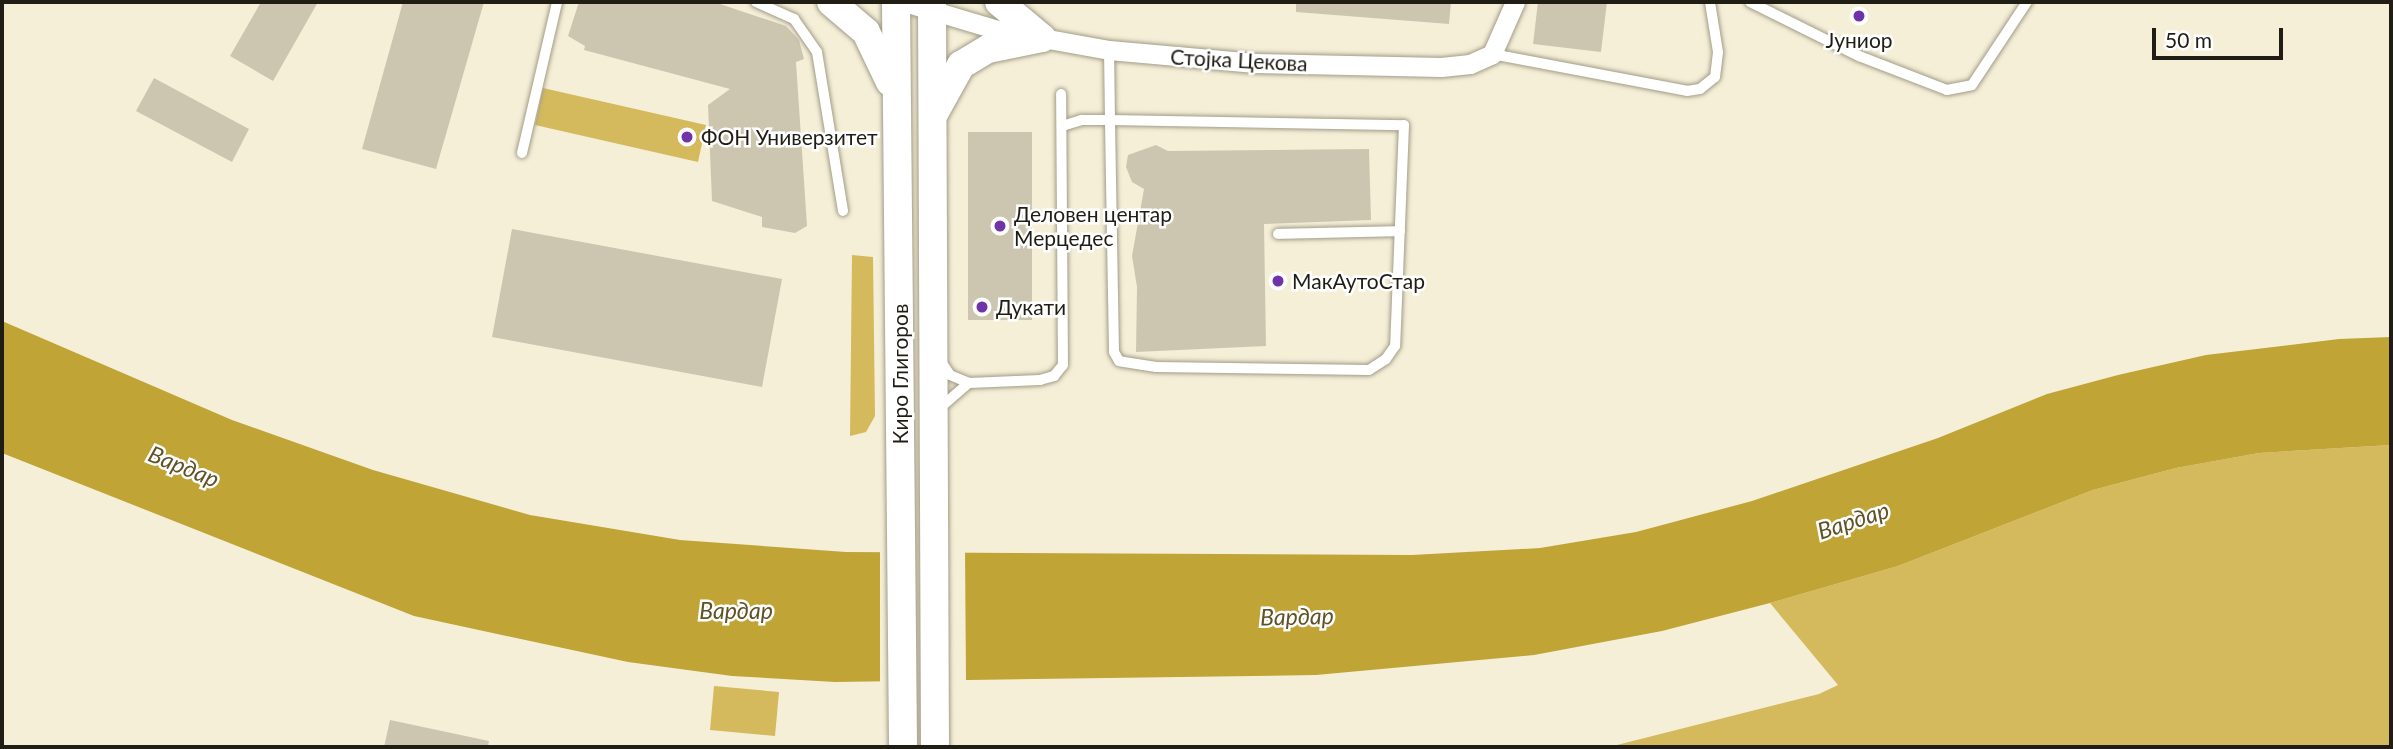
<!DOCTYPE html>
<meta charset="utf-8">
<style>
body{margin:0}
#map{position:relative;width:2393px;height:749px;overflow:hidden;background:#f5efd8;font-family:Lato,sans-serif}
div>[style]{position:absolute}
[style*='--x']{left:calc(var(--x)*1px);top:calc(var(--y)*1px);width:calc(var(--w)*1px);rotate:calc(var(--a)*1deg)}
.green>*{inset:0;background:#d4ba5d}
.water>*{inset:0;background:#c0a436}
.pier>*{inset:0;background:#f5efd8}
.building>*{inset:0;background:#ccc6b0}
.roads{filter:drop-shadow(0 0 2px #a29c87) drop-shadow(0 0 2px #a29c87)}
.lane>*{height:10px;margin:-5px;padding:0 5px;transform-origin:5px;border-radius:5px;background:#fff}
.street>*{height:19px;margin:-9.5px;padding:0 9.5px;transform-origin:9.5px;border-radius:9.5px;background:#fff}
.secondary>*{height:28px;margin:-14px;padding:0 14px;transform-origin:14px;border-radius:14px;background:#fff}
.dots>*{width:19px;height:19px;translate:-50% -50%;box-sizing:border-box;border:4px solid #fff;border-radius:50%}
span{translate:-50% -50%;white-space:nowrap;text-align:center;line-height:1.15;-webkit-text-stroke:5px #fff;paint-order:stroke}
.poi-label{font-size:21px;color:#1f1d14}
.left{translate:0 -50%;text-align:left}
.street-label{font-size:21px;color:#1f1d14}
.water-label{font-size:23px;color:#5e5226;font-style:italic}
.frame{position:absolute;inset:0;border:4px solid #1f1d14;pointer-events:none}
.scale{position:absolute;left:2152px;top:28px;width:131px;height:32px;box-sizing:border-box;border:4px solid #1f1d14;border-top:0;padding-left:9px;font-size:21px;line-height:24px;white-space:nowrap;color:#1f1d14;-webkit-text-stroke:5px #fff;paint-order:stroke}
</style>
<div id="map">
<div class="green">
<i style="clip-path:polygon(543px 88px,706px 125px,698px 162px,535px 125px)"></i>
<i style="clip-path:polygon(852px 255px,873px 257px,875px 416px,866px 432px,850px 436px)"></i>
<i style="clip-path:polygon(2391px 445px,2391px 747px,1609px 747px,1819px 694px,1838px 685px,1770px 603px,1898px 566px,2093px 490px,2176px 468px,2259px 453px)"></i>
<i style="clip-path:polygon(714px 686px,779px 692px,775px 736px,710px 730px)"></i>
</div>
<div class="water">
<i style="clip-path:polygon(2px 321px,232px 420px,373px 470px,530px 515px,680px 540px,846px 552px,1412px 555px,1540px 548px,1636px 532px,1752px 501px,1938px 438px,2047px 394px,2118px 375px,2206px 355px,2339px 339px,2391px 337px,2391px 445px,2259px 453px,2176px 468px,2093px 490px,1898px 566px,1770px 603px,1662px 631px,1534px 655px,1316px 675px,835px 682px,732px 676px,628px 662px,414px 616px,2px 453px)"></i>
</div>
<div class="pier">
<i style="clip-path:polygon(880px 549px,965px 549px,966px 682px,880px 685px)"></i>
</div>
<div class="building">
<i style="clip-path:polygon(261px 2px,318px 2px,273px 81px,230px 56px)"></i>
<i style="clip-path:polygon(403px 2px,484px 2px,436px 169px,362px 149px)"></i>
<i style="clip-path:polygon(579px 2px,714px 2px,786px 26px,799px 40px,804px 59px,796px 62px,807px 226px,795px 233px,762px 227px,762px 217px,712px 201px,708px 105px,730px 89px,584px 50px,585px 46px,568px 36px)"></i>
<i style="clip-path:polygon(1296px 2px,1451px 2px,1449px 24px,1296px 12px)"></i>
<i style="clip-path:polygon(1538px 2px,1607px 2px,1601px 52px,1533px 44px)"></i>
<i style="clip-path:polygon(154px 78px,249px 129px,232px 162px,136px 111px)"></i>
<i style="clip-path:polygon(968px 132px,1032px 132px,1032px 320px,968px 320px)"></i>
<i style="clip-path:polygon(1156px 145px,1168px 151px,1369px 149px,1371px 220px,1264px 224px,1266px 346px,1136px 352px,1137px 287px,1132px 256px,1144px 189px,1132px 182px,1126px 167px,1128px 155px)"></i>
<i style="clip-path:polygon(512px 229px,782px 279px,762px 387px,492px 337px)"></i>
<i style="clip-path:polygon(390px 720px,489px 741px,488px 747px,384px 747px)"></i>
</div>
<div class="roads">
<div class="lane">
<i style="--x:756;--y:2;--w:42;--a:24.1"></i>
<i style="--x:794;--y:19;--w:40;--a:55.1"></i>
<i style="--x:817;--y:52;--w:161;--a:80.7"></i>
<i style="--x:1750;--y:2;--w:122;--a:26.4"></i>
<i style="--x:1859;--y:56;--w:94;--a:21.1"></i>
<i style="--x:1947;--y:90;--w:25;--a:-11"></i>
<i style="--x:1972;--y:85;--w:100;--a:-56.5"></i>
<i style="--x:1492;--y:54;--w:198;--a:10.7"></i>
<i style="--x:1687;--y:91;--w:13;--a:-9"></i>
<i style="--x:1700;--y:89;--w:19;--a:-39"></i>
<i style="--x:1715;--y:77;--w:25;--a:-83"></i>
<i style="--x:1718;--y:52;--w:51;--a:-99.1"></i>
<i style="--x:1062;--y:126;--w:21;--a:-17"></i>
<i style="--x:1082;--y:120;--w:28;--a:0"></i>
<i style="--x:1110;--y:120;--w:294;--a:1"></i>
<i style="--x:1404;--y:125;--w:221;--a:92.3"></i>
<i style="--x:1395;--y:346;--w:16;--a:125"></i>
<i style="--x:1386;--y:359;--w:20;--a:147"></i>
<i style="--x:1369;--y:370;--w:213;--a:-179.2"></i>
<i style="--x:1156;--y:367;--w:37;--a:-171"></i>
<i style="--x:1119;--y:361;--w:10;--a:-119"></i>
<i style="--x:1114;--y:352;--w:232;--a:-91"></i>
<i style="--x:1110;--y:120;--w:70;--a:-90.8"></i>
<i style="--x:522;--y:153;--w:155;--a:-76.9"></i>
<i style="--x:1278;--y:234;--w:122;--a:-1.4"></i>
<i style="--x:940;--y:360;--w:18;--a:56"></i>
<i style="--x:950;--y:375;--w:21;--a:23"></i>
<i style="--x:969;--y:383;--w:71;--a:-2.4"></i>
<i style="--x:1040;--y:380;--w:15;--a:-16"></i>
<i style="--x:1054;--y:376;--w:14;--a:-51"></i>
<i style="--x:1063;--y:365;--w:271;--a:-90.4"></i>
<i style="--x:941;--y:407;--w:37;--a:-41"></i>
</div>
<div class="street">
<i style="--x:904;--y:2;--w:98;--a:16.6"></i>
<i style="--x:998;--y:30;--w:113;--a:10.2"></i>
<i style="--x:1109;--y:50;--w:147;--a:5.1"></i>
<i style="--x:1255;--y:63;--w:186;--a:1.2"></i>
<i style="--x:1441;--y:67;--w:29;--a:-6"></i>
<i style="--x:1470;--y:64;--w:24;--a:-24"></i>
<i style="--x:1492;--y:54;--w:57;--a:-66.1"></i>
</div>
<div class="secondary">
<i style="--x:831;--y:2;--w:46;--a:40.6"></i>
<i style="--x:866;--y:32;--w:55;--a:64.4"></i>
<i style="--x:896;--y:2;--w:745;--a:89.46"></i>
<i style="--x:932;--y:2;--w:745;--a:89.77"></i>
<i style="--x:999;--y:2;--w:56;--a:39.9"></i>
<i style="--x:935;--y:112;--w:54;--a:-61"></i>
<i style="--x:961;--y:65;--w:31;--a:-31"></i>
<i style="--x:988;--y:49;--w:55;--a:-11.5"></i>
</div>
</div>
<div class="dots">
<i style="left:1859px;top:16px;background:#7033a8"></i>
<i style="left:687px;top:137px;background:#7033a8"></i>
<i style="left:1000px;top:226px;background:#7033a8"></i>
<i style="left:1278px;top:281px;background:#7033a8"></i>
<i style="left:982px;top:307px;background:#7033a8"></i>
</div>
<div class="poi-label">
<span style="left:1859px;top:40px">Јуниор</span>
<span class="left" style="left:701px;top:137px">ФОН Универзитет</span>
<span class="left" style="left:1014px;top:226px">Деловен центар<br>Мерцедес</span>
<span class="left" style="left:1292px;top:281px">МакАутоСтар</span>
<span class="left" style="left:996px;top:307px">Дукати</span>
</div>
<div class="street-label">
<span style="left:1239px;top:60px;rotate:3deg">Стојка Цекова</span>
<span style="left:900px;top:374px;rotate:-90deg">Киро Глигоров</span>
</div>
<div class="water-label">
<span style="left:184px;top:466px;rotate:22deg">Вардар</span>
<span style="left:1853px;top:520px;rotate:-18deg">Вардар</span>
<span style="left:736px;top:610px">Вардар</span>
<span style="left:1297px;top:616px;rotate:-1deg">Вардар</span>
</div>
<div class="frame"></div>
<div class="scale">50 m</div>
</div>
